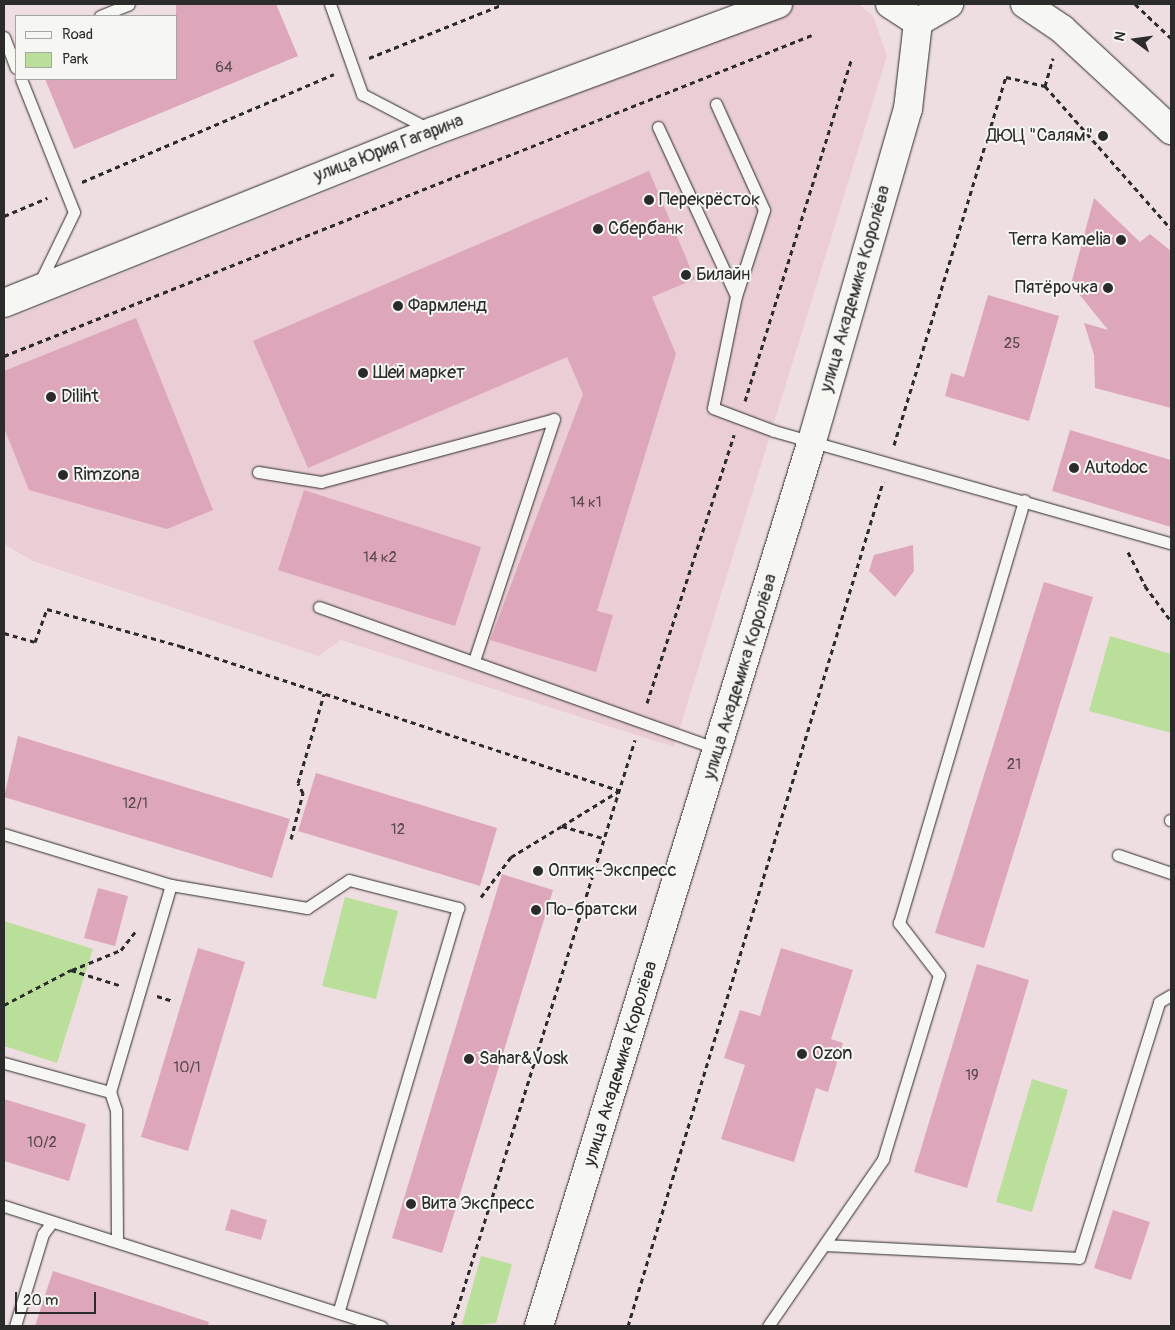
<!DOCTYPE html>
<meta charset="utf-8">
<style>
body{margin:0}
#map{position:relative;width:1175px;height:1330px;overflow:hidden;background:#efdee1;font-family:Pangolin,sans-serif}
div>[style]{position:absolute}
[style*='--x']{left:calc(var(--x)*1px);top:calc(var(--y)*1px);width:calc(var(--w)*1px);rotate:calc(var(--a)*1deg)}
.built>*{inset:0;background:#eacdd5}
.green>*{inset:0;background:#badf9a}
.building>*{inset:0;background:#dea6ba}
.path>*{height:3px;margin-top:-1.5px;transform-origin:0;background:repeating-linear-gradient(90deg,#2b2b2b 0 5px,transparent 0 9px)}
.roads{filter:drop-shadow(0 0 1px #2b2b2b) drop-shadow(0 0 1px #2b2b2b)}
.service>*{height:11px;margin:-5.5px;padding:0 5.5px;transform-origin:5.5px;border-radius:5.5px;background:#f6f6f2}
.tertiary>*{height:28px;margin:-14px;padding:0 14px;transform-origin:14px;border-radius:14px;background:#f6f6f2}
.secondary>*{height:28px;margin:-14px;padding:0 14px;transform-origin:14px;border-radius:14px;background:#f6f6f2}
.dots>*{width:14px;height:14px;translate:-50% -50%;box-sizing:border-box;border:2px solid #f6f6f2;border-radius:50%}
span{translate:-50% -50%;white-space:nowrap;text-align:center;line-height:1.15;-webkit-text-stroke:4px #f6f6f2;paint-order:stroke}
.number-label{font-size:15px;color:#584a4f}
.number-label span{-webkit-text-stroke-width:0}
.poi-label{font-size:18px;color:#2b2b2b}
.right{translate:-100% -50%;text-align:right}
.left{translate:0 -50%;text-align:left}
.street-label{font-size:18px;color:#2b2b2b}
.frame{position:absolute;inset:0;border:5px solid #2b2b2b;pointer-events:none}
.legend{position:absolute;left:15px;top:15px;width:162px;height:65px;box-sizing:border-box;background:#f6f6f2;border:1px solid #a5a5a2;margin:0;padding:6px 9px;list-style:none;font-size:15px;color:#2b2b2b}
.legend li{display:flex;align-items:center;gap:10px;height:25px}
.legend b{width:25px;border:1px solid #a5a5a2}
.north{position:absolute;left:1110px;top:15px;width:50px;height:50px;-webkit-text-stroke:4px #f6f6f2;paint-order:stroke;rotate:284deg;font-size:14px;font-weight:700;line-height:20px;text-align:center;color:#2b2b2b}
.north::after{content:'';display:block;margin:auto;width:18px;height:22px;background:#2b2b2b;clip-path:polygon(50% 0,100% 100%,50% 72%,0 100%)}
.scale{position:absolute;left:15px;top:1292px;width:81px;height:22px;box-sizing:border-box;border:2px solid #2b2b2b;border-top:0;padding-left:6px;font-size:15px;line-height:18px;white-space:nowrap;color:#2b2b2b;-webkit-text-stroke:4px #f6f6f2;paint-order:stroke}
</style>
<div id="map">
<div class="built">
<i style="clip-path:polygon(796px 4px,859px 4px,873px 16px,887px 56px,674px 747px,341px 640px,319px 656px,33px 561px,4px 544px,4px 321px)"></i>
</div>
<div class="green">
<i style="clip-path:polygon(1110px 636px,1171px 654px,1171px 733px,1089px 711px)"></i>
<i style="clip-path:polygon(345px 897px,398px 911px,376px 999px,322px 986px)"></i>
<i style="clip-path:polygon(4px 921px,93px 949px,57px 1063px,4px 1046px)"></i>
<i style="clip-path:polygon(1032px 1079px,1068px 1090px,1032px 1212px,996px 1202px)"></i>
<i style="clip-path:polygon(481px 1256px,512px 1264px,496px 1323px,468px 1326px,462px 1324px)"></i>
</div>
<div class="building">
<i style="clip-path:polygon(176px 4px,276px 4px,298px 56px,74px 149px,45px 79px,176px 79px)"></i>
<i style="clip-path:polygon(649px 171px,695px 279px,652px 297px,676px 354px,597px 611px,613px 615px,596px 672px,490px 640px,583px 394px,567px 357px,308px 468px,253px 341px)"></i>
<i style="clip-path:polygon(1094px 198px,1140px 242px,1150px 234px,1171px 251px,1171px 408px,1095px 388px,1094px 355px,1084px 323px,1108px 330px,1071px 284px)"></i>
<i style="clip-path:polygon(988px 295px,1059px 316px,1029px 421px,945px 396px,951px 373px,964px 377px)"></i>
<i style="clip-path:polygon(136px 318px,213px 510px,167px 529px,29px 490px,4px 428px,4px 371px)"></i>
<i style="clip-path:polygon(1070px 430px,1171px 460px,1171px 527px,1052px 491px)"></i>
<i style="clip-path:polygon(304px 490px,481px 547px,455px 626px,278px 570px)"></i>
<i style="clip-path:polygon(913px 545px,914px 571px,895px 597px,869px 571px,874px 555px)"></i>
<i style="clip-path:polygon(1044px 582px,1093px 597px,984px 948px,935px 933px)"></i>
<i style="clip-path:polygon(18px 736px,290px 819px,272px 878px,4px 797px)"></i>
<i style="clip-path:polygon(316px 773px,497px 828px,480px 886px,298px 831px)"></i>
<i style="clip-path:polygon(502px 874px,553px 890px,442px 1253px,392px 1238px)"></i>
<i style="clip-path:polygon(98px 888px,128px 896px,115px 946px,84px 938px)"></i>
<i style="clip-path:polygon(198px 948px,245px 962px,188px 1151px,141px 1137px)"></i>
<i style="clip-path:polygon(781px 948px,853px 970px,831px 1039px,843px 1043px,828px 1092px,816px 1088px,794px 1162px,721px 1139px,745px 1065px,724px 1058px,740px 1010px,760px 1016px)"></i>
<i style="clip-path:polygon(977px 964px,1029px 980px,967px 1188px,914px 1172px)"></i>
<i style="clip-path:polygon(4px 1099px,86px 1124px,69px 1181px,4px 1161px)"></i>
<i style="clip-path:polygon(231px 1209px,267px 1220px,261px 1240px,225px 1230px)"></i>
<i style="clip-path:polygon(1113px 1210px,1150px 1222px,1131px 1280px,1094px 1268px)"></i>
<i style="clip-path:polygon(53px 1271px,209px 1322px,208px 1326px,35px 1326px)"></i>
</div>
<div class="path">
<i style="--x:1135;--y:4;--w:50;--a:43.4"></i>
<i style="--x:369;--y:58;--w:144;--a:-21.9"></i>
<i style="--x:1045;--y:86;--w:191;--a:48.6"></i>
<i style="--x:82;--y:182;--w:274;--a:-23.2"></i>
<i style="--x:4;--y:216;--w:47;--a:-22.7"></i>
<i style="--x:4;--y:356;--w:869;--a:-21.67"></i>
<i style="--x:745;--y:401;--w:357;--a:-72.7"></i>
<i style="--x:894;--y:445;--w:385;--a:-73.1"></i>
<i style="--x:1006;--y:77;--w:40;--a:13"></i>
<i style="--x:1045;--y:86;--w:29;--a:-74"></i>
<i style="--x:1128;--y:552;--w:38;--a:63"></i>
<i style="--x:1145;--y:586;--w:44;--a:53.4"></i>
<i style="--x:4;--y:633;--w:32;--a:16"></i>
<i style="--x:35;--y:642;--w:35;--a:-70"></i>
<i style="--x:47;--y:609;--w:138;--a:15.5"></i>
<i style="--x:180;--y:646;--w:462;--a:18.2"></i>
<i style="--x:647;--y:703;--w:282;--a:-72"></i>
<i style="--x:562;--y:826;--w:67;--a:-31.6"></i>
<i style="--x:291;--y:839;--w:48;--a:-75.4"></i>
<i style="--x:303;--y:793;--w:11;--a:-117"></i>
<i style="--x:298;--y:783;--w:93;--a:-73.7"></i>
<i style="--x:481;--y:897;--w:50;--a:-53.1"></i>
<i style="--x:511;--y:857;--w:60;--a:-31.3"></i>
<i style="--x:562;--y:826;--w:43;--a:16.3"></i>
<i style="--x:72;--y:970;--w:53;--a:-22.2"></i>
<i style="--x:121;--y:950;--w:23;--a:-52"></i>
<i style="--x:157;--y:996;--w:17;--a:17"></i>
<i style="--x:4;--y:1005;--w:76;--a:-27.6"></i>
<i style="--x:71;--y:970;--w:53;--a:17.4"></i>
<i style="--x:452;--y:1326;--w:614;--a:-72.66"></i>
<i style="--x:628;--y:1326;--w:882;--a:-73.19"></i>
</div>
<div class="roads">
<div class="service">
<i style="--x:330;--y:4;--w:96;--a:70.4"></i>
<i style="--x:362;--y:94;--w:78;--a:27.6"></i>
<i style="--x:100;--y:16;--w:31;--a:-22"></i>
<i style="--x:4;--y:37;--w:33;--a:69"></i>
<i style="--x:21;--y:79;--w:143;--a:68.3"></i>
<i style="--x:74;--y:212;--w:82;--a:115.9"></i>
<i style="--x:716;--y:104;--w:116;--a:65.6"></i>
<i style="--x:764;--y:210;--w:90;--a:108"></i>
<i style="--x:736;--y:296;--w:114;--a:101.6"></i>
<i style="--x:713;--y:408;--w:65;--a:20.7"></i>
<i style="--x:774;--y:431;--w:412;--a:15.8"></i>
<i style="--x:658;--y:127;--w:186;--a:65.2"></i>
<i style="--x:258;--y:472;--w:64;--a:9"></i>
<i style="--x:321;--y:482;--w:241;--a:-15.1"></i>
<i style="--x:554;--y:419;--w:255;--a:108.3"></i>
<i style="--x:319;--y:607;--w:424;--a:19.6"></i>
<i style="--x:1170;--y:820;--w:1;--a:0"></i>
<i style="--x:4;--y:834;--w:175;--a:17"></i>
<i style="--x:1118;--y:855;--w:56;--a:18.8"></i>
<i style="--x:4;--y:1063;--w:110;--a:15.3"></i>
<i style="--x:4;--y:1206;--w:396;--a:17.7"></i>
<i style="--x:117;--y:1241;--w:131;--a:-90.4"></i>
<i style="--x:116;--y:1110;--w:19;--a:-108"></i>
<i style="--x:110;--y:1092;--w:216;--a:-73.6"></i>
<i style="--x:171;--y:885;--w:138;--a:9.6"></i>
<i style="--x:307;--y:908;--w:50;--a:-33.7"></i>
<i style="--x:349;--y:880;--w:113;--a:14.4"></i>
<i style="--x:458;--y:908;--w:422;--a:106.5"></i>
<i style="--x:825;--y:1245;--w:254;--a:2.9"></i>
<i style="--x:1079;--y:1258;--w:268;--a:-72.6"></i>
<i style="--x:1159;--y:1002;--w:14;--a:-30"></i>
<i style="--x:15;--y:1326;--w:96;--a:-73.1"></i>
<i style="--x:43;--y:1234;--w:15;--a:-53"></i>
<i style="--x:768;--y:1326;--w:203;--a:-55.4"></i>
<i style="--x:883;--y:1159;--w:192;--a:-73.1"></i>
<i style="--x:939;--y:975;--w:66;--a:-127.6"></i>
<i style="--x:899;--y:923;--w:441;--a:-73.5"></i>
</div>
<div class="tertiary">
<i style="--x:539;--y:1326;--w:926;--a:-72.86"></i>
<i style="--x:812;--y:441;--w:346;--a:-73.9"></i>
<i style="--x:908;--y:109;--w:88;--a:-83.4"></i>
</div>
<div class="secondary">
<i style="--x:890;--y:4;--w:33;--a:33"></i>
<i style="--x:918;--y:22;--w:36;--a:-30"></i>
<i style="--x:1025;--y:4;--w:45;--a:34"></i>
<i style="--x:1062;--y:29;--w:149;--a:42.8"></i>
<i style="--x:4;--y:303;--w:463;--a:-21.8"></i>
<i style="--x:434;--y:131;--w:367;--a:-20.3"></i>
</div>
</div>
<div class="dots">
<i style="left:1103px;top:136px;background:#2b2b2b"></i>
<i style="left:649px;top:200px;background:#2b2b2b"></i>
<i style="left:598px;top:229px;background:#2b2b2b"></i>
<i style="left:1121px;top:240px;background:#2b2b2b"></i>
<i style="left:686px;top:275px;background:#2b2b2b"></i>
<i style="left:1108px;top:288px;background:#2b2b2b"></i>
<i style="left:398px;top:306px;background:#2b2b2b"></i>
<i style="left:363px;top:373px;background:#2b2b2b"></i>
<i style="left:51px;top:397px;background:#2b2b2b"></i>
<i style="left:1074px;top:468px;background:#2b2b2b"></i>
<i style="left:63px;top:475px;background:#2b2b2b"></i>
<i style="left:538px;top:871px;background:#2b2b2b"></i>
<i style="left:536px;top:910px;background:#2b2b2b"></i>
<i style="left:802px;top:1054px;background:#2b2b2b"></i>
<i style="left:469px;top:1059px;background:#2b2b2b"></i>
<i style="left:411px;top:1204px;background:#2b2b2b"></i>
</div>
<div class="number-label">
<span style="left:224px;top:68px">64</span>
<span style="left:1012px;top:344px">25</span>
<span style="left:586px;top:503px">14 к1</span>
<span style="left:380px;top:558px">14 к2</span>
<span style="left:1014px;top:765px">21</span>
<span style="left:135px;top:804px">12/1</span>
<span style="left:398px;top:830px">12</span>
<span style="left:187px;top:1068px">10/1</span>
<span style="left:972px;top:1076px">19</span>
<span style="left:42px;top:1143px">10/2</span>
</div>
<div class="poi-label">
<span class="right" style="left:1093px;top:136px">ДЮЦ "Салям"</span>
<span class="left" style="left:659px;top:200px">Перекрёсток</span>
<span class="left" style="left:608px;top:229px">Сбербанк</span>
<span class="right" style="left:1111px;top:240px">Terra Kamelia</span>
<span class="left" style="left:696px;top:275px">Билайн</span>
<span class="right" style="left:1098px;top:288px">Пятёрочка</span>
<span class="left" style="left:408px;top:306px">Фармленд</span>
<span class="left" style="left:373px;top:373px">Шей маркет</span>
<span class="left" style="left:61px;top:397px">Diliht</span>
<span class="left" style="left:1084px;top:468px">Autodoc</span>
<span class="left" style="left:73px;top:475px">Rimzona</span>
<span class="left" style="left:548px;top:871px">Оптик-Экспресс</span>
<span class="left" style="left:546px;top:910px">По-братски</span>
<span class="left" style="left:812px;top:1054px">Ozon</span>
<span class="left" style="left:479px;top:1059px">Sahar&amp;Vosk</span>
<span class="left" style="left:421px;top:1204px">Вита Экспресс</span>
</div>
<div class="street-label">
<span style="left:389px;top:149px;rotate:-21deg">улица Юрия Гагарина</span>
<span style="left:856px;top:289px;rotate:-74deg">улица Академика Королёва</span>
<span style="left:741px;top:677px;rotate:-73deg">улица Академика Королёва</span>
<span style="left:621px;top:1064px;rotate:-73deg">улица Академика Королёва</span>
</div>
<div class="frame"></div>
<ul class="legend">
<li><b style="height:6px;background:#f6f6f2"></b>Road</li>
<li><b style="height:14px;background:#badf9a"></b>Park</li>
</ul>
<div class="north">N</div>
<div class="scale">20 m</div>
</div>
